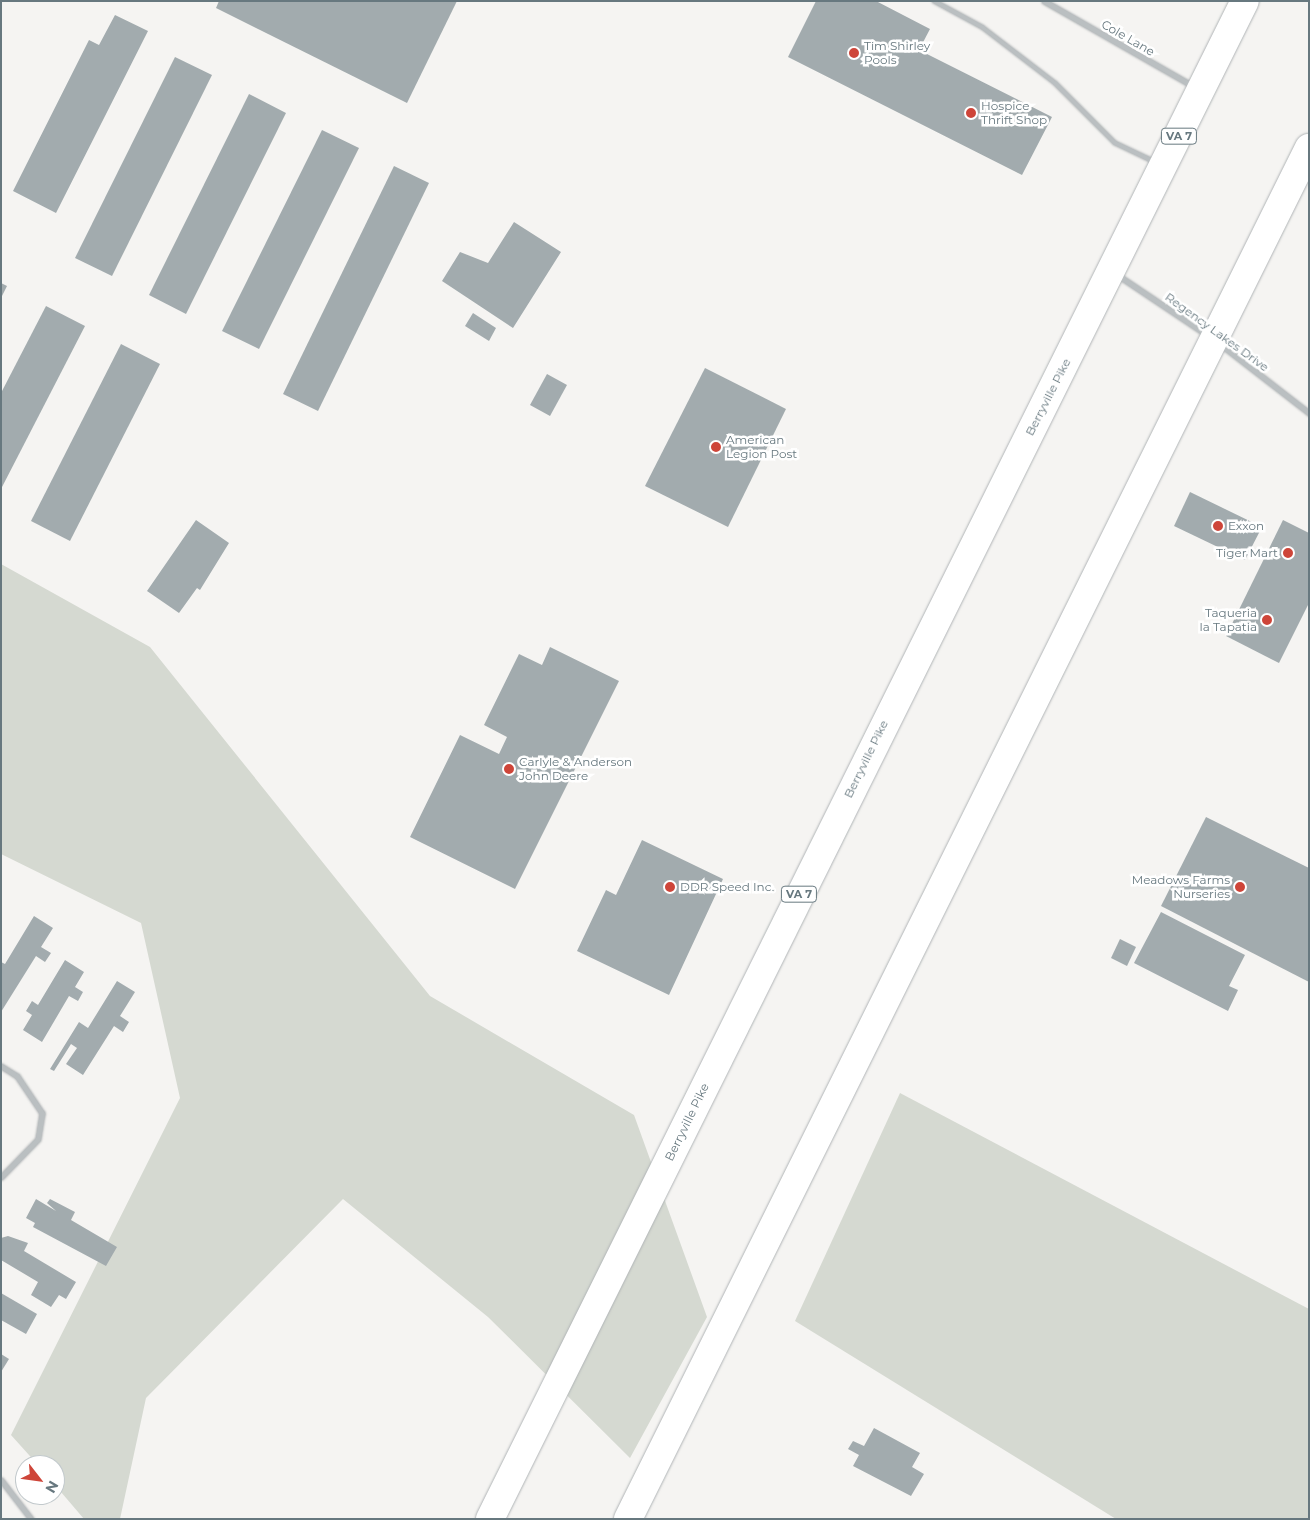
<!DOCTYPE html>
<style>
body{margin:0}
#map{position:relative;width:1310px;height:1520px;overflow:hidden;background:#f5f4f2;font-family:Montserrat,sans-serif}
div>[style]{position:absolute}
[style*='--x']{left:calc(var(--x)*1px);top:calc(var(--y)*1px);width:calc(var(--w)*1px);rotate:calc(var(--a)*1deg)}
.green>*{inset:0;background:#d5d9d1}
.building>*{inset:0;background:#a2abae}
.roads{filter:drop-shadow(0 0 1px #b0b4b6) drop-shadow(0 0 1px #b0b4b6)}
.service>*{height:4px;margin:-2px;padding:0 2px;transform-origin:2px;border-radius:2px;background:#babfc1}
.minor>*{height:5px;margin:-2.5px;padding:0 2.5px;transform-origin:2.5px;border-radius:2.5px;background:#babfc1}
.trunk>*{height:28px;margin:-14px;padding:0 14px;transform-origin:14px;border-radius:14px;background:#fff}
.dots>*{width:14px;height:14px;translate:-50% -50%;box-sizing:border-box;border:2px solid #fff;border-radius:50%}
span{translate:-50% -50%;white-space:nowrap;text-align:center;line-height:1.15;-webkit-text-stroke:5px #fff;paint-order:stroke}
.shield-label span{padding:1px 4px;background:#fff;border:1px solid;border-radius:4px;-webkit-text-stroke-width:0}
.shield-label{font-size:11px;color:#67787f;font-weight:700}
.street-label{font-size:12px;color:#67787f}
.poi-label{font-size:12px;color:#67787f}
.left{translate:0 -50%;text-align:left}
.right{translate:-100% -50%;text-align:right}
.frame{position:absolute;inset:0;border:2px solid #67787f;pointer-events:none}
.north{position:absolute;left:15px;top:1455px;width:50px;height:50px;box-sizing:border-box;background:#fff;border:1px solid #c2c9cc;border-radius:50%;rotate:120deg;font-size:14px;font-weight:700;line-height:20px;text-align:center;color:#67787f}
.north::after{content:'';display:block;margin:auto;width:18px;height:22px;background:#ce4539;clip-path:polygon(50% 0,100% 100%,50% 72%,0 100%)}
</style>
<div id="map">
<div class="green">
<i style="clip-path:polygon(1px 564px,150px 647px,430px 996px,634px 1115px,707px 1317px,630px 1458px,488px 1317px,343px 1199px,146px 1398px,120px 1519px,84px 1519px,55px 1485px,55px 1465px,38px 1465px,11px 1435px,180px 1098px,141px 923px,1px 854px)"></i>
<i style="clip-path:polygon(900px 1093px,1309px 1309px,1309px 1519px,1116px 1519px,795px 1321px)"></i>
</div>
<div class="building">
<i style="clip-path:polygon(219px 1px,457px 1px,407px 103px,216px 8px)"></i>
<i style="clip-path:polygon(816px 1px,876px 1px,930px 29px,919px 50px,1052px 117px,1022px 175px,788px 57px)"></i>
<i style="clip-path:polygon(115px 15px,148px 31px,56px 213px,13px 191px,89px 40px,99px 45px)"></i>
<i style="clip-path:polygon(175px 57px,212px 75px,112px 276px,75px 258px)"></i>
<i style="clip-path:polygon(249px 94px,286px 113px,186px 314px,149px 295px)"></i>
<i style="clip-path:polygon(322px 130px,359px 148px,259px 349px,222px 331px)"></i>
<i style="clip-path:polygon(394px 166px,429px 183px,318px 411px,283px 394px)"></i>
<i style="clip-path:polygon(514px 222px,561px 252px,513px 328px,442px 281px,460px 252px,488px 263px)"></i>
<i style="clip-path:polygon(1px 283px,7px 286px,1px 298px)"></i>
<i style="clip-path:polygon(46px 306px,85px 326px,1px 489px,1px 393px)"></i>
<i style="clip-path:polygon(473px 313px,496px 328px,489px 341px,465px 326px)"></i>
<i style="clip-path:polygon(121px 344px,160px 364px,70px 541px,31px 521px)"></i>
<i style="clip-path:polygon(705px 368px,786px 409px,728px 527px,645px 486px)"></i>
<i style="clip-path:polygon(547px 374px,567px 385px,550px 416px,530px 405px)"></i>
<i style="clip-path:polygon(1190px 492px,1262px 527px,1245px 560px,1174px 526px)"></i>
<i style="clip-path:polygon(196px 520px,229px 543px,200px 590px,197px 588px,179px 613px,147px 591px)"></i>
<i style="clip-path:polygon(1283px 520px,1309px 533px,1309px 603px,1279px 663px,1226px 636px)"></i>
<i style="clip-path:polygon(550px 647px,619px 681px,515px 889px,410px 837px,460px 735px,499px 754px,507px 737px,484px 725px,519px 654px,542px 665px)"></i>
<i style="clip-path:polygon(1206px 817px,1309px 868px,1309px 982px,1161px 906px)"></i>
<i style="clip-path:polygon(642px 840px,723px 879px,669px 995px,577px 951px,606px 890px,616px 895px)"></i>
<i style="clip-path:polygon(1161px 912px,1245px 955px,1229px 986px,1238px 990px,1228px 1011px,1134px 963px)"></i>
<i style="clip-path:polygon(34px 916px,53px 928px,41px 947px,51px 953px,45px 962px,36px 956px,1px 1012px,1px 962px,5px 964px)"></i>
<i style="clip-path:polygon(1120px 939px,1136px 947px,1127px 966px,1111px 958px)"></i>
<i style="clip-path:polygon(65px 960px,84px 972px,75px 987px,83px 992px,78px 1001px,69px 996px,42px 1042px,23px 1030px,32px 1015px,26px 1011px,32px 1001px,38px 1005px)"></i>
<i style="clip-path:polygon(117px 981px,135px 992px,120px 1016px,129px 1022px,123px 1032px,114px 1026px,83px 1075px,66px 1064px,77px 1048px,71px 1044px,54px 1071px,50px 1069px,79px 1022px,88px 1028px)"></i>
<i style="clip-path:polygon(36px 1199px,56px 1211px,47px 1203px,50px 1199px,75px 1212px,71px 1220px,117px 1247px,106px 1266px,33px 1227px,35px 1223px,26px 1218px)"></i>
<i style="clip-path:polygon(8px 1236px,28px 1243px,24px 1251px,76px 1282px,66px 1299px,59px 1295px,51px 1307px,31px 1295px,38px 1282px,1px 1260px,1px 1238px)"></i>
<i style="clip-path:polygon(1px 1293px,37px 1314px,26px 1334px,1px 1320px)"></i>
<i style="clip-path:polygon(1px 1354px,9px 1359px,1px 1372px)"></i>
<i style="clip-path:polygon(874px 1428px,920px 1453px,912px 1467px,924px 1474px,911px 1496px,853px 1466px,859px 1455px,848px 1449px,853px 1441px,864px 1446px)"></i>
</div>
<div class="roads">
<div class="service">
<i style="--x:934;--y:1;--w:55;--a:28.4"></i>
<i style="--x:982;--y:27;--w:92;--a:37.5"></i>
<i style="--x:1055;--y:83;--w:85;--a:45"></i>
<i style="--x:1115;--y:143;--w:44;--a:25.4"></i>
</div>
<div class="minor">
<i style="--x:1044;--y:1;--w:172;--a:29.7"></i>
<i style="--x:1119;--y:276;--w:106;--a:33.8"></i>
<i style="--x:1220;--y:344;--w:113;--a:37.8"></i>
<i style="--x:1;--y:1066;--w:19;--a:32"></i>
<i style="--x:17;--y:1076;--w:45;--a:56"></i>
<i style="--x:42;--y:1113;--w:26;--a:99"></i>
<i style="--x:38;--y:1139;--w:53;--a:134.2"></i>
<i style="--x:1;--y:1480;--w:49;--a:52.4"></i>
</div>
<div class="trunk">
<i style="--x:490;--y:1519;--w:1695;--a:-63.56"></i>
<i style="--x:628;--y:1519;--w:1531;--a:-63.59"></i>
</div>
</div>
<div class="dots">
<i style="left:854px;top:53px;background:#ce4539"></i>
<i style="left:971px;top:113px;background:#ce4539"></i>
<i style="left:716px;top:447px;background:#ce4539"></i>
<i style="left:1218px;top:526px;background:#ce4539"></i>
<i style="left:1288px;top:553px;background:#ce4539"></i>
<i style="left:1267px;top:620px;background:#ce4539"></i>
<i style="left:509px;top:769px;background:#ce4539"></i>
<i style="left:670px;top:887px;background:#ce4539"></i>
<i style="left:1240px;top:887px;background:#ce4539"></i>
</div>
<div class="shield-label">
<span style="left:1179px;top:136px">VA 7</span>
<span style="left:799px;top:894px">VA 7</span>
</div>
<div class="street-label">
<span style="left:1128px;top:38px;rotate:30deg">Cole Lane</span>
<span style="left:1217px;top:332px;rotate:36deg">Regency Lakes Drive</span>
<span style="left:1048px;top:397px;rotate:-63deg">Berryville Pike</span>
<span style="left:866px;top:759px;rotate:-64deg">Berryville Pike</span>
<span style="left:687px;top:1122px;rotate:-64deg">Berryville Pike</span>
</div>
<div class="poi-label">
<span class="left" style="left:864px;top:53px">Tim Shirley<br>Pools</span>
<span class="left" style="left:981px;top:113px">Hospice<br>Thrift Shop</span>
<span class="left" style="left:726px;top:447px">American<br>Legion Post</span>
<span class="left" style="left:1228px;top:526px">Exxon</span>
<span class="right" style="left:1278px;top:553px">Tiger Mart</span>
<span class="right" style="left:1257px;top:620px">Taqueria<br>la Tapatia</span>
<span class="left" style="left:519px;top:769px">Carlyle &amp; Anderson<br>John Deere</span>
<span class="right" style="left:1230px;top:887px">Meadows Farms<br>Nurseries</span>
<span class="left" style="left:680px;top:887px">DDR Speed Inc.</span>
</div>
<div class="frame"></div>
<div class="north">N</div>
</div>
